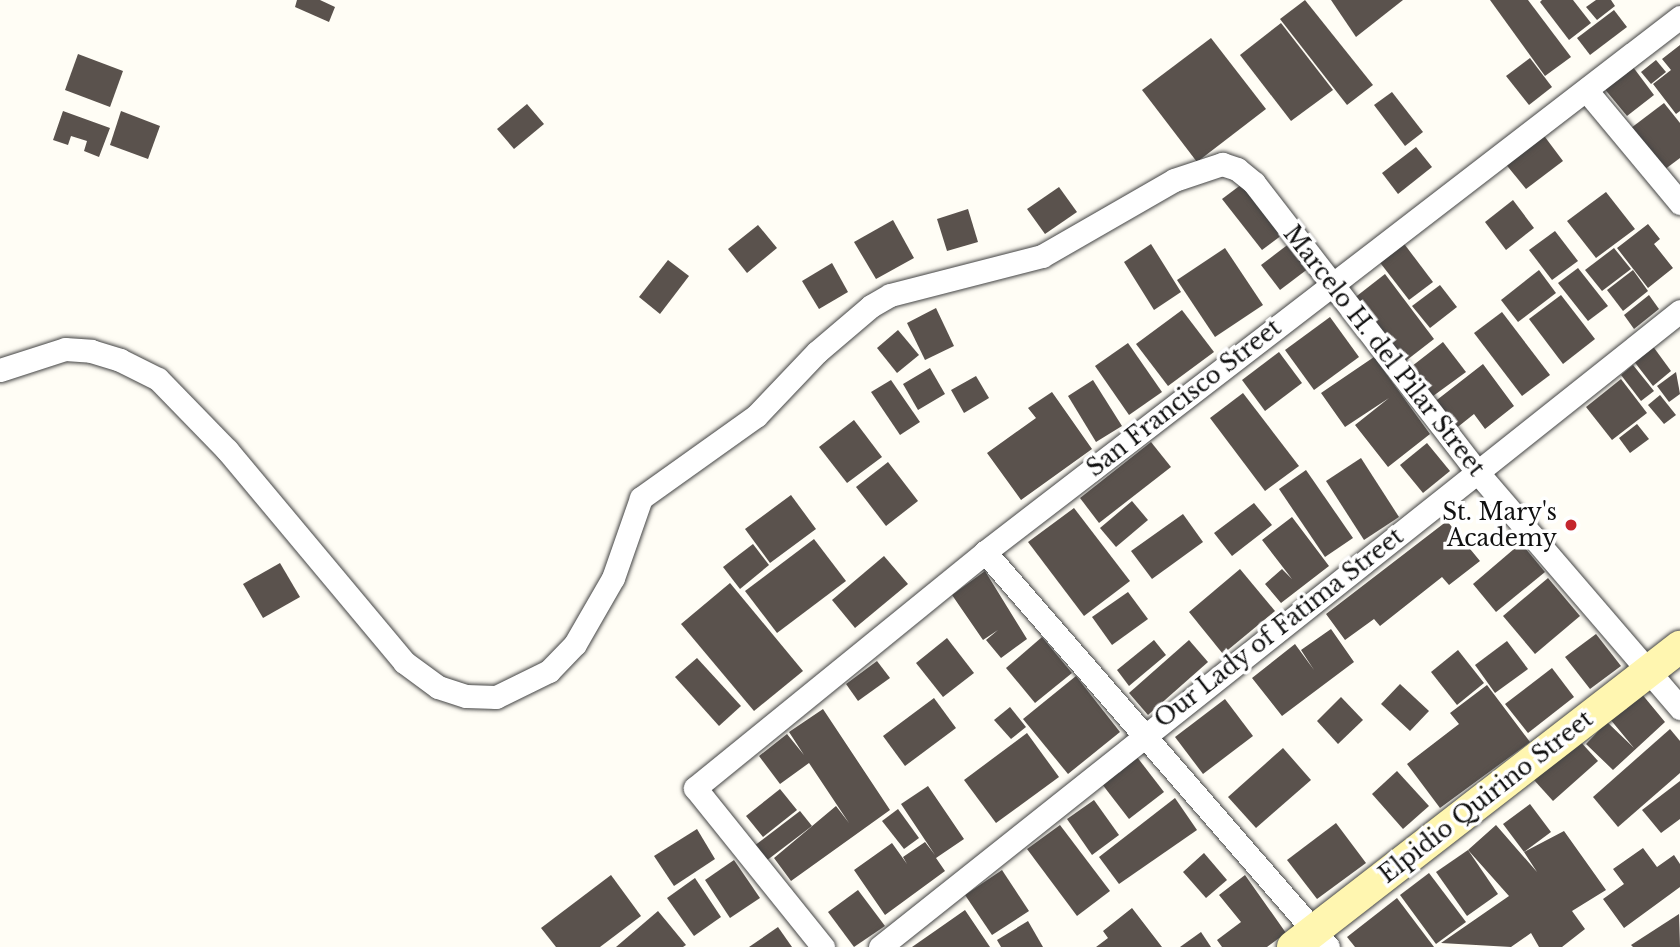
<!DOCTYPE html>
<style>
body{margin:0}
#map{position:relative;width:1680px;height:947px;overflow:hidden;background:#fffdf5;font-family:"Libre Baskerville",serif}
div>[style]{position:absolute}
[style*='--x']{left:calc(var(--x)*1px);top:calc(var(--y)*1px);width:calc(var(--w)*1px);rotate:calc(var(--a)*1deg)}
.building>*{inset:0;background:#5a524d}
.roads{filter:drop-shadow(0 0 2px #444) drop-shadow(0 0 2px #444)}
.street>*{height:23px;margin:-11.5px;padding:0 11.5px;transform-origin:11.5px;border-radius:11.5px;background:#fff}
.secondary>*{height:32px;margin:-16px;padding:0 16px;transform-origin:16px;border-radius:16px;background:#fff6b0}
.dots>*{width:19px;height:19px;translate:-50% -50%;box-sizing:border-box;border:4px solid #fff;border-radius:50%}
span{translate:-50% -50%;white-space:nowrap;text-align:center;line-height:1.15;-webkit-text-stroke:7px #fff;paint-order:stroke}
.street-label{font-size:23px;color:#111}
.poi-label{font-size:23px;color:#111}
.right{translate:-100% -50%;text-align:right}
</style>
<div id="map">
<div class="building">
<i style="clip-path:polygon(297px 0,320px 0,335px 7px,329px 22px,295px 7px)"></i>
<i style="clip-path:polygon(1305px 0,1373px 85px,1347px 105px,1280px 19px)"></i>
<i style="clip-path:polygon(1331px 0,1403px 0,1356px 37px)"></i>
<i style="clip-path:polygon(1490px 0,1528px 0,1571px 57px,1545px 76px)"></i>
<i style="clip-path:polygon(1542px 0,1573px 0,1591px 23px,1569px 40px,1540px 2px)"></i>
<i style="clip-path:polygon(1596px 0,1611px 0,1615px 6px,1597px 20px,1586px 7px)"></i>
<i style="clip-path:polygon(1614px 10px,1627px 27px,1590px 55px,1577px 38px)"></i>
<i style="clip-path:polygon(1281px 23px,1333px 90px,1291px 121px,1240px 55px)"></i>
<i style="clip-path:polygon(1211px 38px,1266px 109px,1197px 162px,1142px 90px)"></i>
<i style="clip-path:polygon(1680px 45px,1680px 111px,1676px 114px,1653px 84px,1671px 70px,1662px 59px)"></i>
<i style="clip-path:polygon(78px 54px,123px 71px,110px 107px,65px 90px)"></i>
<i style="clip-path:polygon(1530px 58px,1552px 87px,1529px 105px,1506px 76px)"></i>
<i style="clip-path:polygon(1656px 60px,1666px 72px,1651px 84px,1641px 72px)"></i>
<i style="clip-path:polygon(1630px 63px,1654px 95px,1627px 116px,1603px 87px)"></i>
<i style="clip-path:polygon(1392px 92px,1423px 132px,1405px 146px,1374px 105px)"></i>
<i style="clip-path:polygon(1664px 103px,1680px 123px,1680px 158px,1664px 170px,1631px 128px)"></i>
<i style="clip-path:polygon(527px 104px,544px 124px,514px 149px,497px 129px)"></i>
<i style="clip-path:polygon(63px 111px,110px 128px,99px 157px,84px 151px,87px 141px,71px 136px,68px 145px,53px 140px)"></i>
<i style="clip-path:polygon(121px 111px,160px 126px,148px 159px,110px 145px)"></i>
<i style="clip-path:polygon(1542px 133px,1563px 161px,1526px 189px,1504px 162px)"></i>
<i style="clip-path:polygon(1416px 147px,1432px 167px,1398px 194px,1382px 173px)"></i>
<i style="clip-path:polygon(1242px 184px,1282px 235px,1262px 250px,1222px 199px)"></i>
<i style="clip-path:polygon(1059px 187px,1077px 212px,1045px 234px,1027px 209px)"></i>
<i style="clip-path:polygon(1606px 192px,1635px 229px,1596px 258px,1567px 221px)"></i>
<i style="clip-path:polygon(1513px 200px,1534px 228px,1506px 250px,1485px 222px)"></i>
<i style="clip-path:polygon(968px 209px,978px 242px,947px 251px,937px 219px)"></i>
<i style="clip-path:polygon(893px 220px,914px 258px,876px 279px,854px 242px)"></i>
<i style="clip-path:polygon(1648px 224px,1660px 239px,1654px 244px,1673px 268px,1648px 288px,1617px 248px)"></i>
<i style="clip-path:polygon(758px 225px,777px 248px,747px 273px,728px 249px)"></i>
<i style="clip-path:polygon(1555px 231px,1578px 261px,1552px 280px,1529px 250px)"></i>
<i style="clip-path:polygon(1402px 241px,1433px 282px,1409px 300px,1378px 260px)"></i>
<i style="clip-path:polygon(1290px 243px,1309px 268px,1280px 290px,1261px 265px)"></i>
<i style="clip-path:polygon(1151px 244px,1181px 292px,1154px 310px,1124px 262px)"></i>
<i style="clip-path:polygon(1225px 248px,1263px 305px,1215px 337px,1177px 280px)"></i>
<i style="clip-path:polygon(1614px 248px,1631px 269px,1602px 291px,1585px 270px)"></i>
<i style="clip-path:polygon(668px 260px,689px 276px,660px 314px,639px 297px)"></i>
<i style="clip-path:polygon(832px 263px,848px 292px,819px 309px,802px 281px)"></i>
<i style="clip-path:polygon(1578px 268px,1608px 306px,1588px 321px,1558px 283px)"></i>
<i style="clip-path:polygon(1539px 270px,1556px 293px,1518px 322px,1501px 300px)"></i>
<i style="clip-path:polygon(1633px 270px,1648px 291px,1623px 311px,1607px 290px)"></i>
<i style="clip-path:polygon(1385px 274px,1434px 339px,1403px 363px,1353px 299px)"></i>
<i style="clip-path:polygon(1440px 285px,1457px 307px,1430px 328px,1412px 306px)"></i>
<i style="clip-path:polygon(1561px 295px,1595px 339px,1563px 364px,1529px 319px)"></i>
<i style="clip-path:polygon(1649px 295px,1659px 309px,1634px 329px,1624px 315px)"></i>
<i style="clip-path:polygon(936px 308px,954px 346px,925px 360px,907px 323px)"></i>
<i style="clip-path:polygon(1182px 310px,1214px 352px,1168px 386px,1136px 344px)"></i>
<i style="clip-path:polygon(1502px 312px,1550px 375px,1522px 396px,1474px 333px)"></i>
<i style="clip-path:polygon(1330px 317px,1359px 357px,1314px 390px,1285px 350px)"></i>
<i style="clip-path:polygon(898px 330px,919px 355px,897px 373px,877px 348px)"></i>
<i style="clip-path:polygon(1443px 342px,1466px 372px,1429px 399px,1407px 370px)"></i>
<i style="clip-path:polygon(1128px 343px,1162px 392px,1129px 415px,1095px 366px)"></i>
<i style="clip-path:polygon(1652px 345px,1671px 371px,1653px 386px,1633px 360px)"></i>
<i style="clip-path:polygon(1279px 352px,1302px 383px,1265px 411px,1242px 380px)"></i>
<i style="clip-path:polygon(1374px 357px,1430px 434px,1388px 467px,1355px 425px,1389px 398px,1345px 427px,1321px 393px)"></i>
<i style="clip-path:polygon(1483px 364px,1514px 406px,1485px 429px,1474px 414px,1454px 430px,1433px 403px)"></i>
<i style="clip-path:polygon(1633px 365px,1654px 391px,1641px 401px,1621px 375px)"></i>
<i style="clip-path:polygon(930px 368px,945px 394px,918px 410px,903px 384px)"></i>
<i style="clip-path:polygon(1676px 372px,1680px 394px,1669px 402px,1657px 386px)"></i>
<i style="clip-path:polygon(976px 376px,989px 398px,964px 413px,951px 390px)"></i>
<i style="clip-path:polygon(1621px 379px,1647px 413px,1612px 440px,1586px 407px)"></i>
<i style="clip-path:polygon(891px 380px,920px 422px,900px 435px,871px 392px)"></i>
<i style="clip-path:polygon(1093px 380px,1122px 426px,1096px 442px,1068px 396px)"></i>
<i style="clip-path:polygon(1052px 392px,1092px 449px,1021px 500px,987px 453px,1036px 418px,1028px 408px)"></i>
<i style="clip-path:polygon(1243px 393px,1299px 466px,1265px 491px,1210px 418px)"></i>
<i style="clip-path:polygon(1660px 395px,1676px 415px,1664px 424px,1648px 405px)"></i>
<i style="clip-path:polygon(854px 420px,882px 457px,847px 483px,819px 447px)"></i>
<i style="clip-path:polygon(1637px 424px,1649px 439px,1630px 453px,1619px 438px)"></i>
<i style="clip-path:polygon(1151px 442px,1171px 467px,1099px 523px,1080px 498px)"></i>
<i style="clip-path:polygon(1427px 443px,1450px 471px,1423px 493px,1400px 465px)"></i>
<i style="clip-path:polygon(1361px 458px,1399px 517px,1364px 540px,1326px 481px)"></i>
<i style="clip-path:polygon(888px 462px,918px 501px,886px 526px,856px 487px)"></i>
<i style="clip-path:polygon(1306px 470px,1353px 538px,1325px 557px,1279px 489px)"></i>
<i style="clip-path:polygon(791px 495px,816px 529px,770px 563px,745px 529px)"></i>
<i style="clip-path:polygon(1132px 501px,1148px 520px,1116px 547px,1100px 528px)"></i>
<i style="clip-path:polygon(1254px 503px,1272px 525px,1232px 556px,1214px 533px)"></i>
<i style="clip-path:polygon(1074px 508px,1130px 581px,1084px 616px,1028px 542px)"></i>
<i style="clip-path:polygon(1183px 514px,1203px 542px,1152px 579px,1131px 551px)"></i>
<i style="clip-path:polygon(1292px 517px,1329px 566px,1281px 603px,1265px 584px,1282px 569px,1292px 579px,1262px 540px)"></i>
<i style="clip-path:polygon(1447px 521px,1480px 561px,1449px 585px,1442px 577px,1380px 626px,1374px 619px,1345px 640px,1326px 614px)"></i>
<i style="clip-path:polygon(814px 539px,846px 581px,777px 633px,745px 591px)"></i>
<i style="clip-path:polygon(1521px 543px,1545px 572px,1496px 612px,1473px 584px)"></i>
<i style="clip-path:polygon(753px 544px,769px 565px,740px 589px,723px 567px)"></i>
<i style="clip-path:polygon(884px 556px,908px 584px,855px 628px,832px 600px)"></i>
<i style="clip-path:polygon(280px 563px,300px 597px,263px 618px,243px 584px)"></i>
<i style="clip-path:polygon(1240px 569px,1275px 611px,1223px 654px,1189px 612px)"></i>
<i style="clip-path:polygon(985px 571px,1027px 639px,1001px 658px,986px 640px,998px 630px,983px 640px,952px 595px)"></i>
<i style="clip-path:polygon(1548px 578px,1580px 616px,1535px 654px,1503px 616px)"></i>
<i style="clip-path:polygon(730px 583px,803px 671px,754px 711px,681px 624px)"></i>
<i style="clip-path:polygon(1128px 592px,1148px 619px,1112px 645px,1092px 617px)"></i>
<i style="clip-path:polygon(1331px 629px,1354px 662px,1282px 716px,1252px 678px,1295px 644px,1314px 670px,1301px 650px)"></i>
<i style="clip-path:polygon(1596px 634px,1621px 666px,1590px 689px,1565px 657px)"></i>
<i style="clip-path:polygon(1042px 637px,1072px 673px,1035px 703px,1006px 668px)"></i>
<i style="clip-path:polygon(947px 638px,974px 673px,943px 697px,916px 663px)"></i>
<i style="clip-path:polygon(1154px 640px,1166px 655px,1129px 686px,1117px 670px)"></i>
<i style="clip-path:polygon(1189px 640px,1208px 662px,1148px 715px,1129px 693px)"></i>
<i style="clip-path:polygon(1507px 641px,1528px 669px,1495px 693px,1475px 665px)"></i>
<i style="clip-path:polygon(1458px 650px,1484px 683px,1457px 705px,1431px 672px)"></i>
<i style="clip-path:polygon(697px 658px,741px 706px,719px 726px,675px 677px)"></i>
<i style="clip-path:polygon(877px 661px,890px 678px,858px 701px,846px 684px)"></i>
<i style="clip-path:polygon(1552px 668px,1574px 697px,1528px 733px,1505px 704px)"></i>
<i style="clip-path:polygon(1076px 676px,1120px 732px,1068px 774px,1023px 719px)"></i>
<i style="clip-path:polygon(1400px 684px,1429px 711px,1410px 731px,1381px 704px)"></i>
<i style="clip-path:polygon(1487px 685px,1530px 742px,1440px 808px,1407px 764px,1459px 724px,1450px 713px)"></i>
<i style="clip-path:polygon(1641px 693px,1665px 722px,1613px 770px,1586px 744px,1607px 722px,1634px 748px,1610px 719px)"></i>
<i style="clip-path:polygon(1341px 697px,1363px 720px,1338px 744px,1317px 721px)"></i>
<i style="clip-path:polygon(934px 698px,956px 728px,905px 766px,883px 736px)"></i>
<i style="clip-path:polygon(1225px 699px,1253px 736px,1203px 774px,1175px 737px)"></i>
<i style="clip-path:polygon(1010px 707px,1026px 727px,1011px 739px,994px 720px)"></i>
<i style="clip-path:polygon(823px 709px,890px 810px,791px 881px,774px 858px,836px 806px,849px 823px,809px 763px,780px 784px,759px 756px,787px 734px,804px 755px,789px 732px)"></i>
<i style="clip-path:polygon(1670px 729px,1680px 741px,1680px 773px,1618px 827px,1593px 797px)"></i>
<i style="clip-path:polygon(1027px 733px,1059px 777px,996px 823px,964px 780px)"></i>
<i style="clip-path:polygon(1579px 740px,1598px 761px,1553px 801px,1534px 780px)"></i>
<i style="clip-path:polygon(1283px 748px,1311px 780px,1256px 828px,1228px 797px)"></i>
<i style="clip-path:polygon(1137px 757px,1164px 792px,1129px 819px,1102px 784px)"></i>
<i style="clip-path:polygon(1397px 771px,1429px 806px,1403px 829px,1372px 794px)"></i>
<i style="clip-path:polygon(1680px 781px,1680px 819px,1661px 833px,1642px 810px)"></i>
<i style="clip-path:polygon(928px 786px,964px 839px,936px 858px,945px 871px,885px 915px,854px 870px,892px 843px,907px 864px,903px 857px,925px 842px,935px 855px,901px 804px)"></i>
<i style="clip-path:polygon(780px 789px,797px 810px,763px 837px,746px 816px)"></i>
<i style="clip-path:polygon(1175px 798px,1197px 830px,1119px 884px,1099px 857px)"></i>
<i style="clip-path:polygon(1094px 800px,1119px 835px,1092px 855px,1067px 819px)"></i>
<i style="clip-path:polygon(1530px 804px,1551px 832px,1524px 852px,1503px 824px)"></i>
<i style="clip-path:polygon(898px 809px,919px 838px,904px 849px,882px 821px)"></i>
<i style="clip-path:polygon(800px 811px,812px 826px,766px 861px,754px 846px)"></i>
<i style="clip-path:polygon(1336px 823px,1366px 863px,1317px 899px,1287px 860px)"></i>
<i style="clip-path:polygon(1060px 825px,1110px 891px,1077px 916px,1027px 849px)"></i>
<i style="clip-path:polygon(1496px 825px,1537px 872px,1524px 852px,1564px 831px,1606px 890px,1572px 911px,1585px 929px,1562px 947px,1539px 947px,1531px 933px,1511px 947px,1441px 943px,1509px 896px,1468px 850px)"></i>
<i style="clip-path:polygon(697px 829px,715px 859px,674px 886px,654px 856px)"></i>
<i style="clip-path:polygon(1643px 848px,1657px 867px,1674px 855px,1680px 864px,1680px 887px,1624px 928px,1603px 899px,1624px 884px,1613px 869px)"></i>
<i style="clip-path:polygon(1468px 850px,1498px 894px,1467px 916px,1436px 872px)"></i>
<i style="clip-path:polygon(1204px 853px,1227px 880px,1206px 898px,1183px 872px)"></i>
<i style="clip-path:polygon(734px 860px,760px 898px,730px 918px,705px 880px)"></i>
<i style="clip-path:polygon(1002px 870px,1029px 911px,992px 935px,965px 895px)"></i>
<i style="clip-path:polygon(1429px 873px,1466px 922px,1436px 944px,1400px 895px)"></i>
<i style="clip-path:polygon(611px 875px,641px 916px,600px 947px,556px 947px,541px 928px)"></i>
<i style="clip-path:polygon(1245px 875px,1286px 933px,1267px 947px,1222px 947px,1217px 940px,1241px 922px,1219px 895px)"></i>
<i style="clip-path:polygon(695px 878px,721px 917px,694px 936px,667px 898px)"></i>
<i style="clip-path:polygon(858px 890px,885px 926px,854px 947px,828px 912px)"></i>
<i style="clip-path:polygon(1397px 898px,1434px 947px,1355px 947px,1347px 937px)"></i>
<i style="clip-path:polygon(1132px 908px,1162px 947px,1096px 947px,1108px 938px,1103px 931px)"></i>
<i style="clip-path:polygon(965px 910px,990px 947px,912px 947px,935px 931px)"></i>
<i style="clip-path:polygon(658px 911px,686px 945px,683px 947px,616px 947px)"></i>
<i style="clip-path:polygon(1679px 914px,1680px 947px,1633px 947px,1631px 945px)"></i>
<i style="clip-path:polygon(1028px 921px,1043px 947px,1001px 947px,997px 940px)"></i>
<i style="clip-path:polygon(778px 927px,792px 947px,749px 947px)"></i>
<i style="clip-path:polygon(1201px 932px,1211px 947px,1180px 947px)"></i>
</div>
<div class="roads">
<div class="street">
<i style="--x:1586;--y:90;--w:147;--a:50.2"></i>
<i style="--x:0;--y:370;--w:68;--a:-17.9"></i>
<i style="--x:65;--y:349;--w:26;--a:4"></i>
<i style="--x:91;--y:351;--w:30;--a:17"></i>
<i style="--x:120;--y:360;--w:42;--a:26.6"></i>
<i style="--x:158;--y:379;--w:99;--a:45.8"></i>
<i style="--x:227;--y:450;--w:276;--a:50.1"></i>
<i style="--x:404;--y:662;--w:42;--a:36.3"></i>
<i style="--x:438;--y:687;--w:29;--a:18"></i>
<i style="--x:466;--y:696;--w:30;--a:2"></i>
<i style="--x:496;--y:697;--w:59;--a:-26.1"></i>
<i style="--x:549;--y:671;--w:37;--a:-46"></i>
<i style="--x:575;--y:644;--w:76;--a:-60.1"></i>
<i style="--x:613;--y:578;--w:85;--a:-70.7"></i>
<i style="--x:641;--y:498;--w:141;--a:-35.5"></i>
<i style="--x:756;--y:416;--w:88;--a:-46.4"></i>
<i style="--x:817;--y:352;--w:71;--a:-40.4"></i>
<i style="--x:871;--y:306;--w:22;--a:-30"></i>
<i style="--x:890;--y:295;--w:157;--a:-14.4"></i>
<i style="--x:1042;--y:256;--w:152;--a:-29.9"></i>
<i style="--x:1174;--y:180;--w:51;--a:-18.4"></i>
<i style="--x:1222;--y:164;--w:16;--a:18"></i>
<i style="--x:1237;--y:169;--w:22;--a:39"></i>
<i style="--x:1254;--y:183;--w:366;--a:52.3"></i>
<i style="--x:1478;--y:473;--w:310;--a:49.3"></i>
<i style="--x:985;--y:552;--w:523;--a:49.03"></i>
<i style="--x:823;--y:947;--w:204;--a:-128.8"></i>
<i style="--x:695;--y:788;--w:374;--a:-39.1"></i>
<i style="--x:985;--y:552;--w:877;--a:-37.59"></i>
<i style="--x:880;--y:947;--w:1022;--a:-38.48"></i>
</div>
<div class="secondary">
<i style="--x:1293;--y:947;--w:490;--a:-37.8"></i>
</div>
</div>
<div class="dots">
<i style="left:1571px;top:525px;background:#c4262e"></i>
</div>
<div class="street-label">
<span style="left:1384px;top:351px;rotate:52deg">Marcelo H. del Pilar Street</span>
<span style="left:1184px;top:398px;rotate:-38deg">San Francisco Street</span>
<span style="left:1279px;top:628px;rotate:-38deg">Our Lady of Fatima Street</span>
<span style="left:1486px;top:797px;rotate:-38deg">Elpidio Quirino Street</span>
</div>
<div class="poi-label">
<span class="right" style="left:1557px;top:525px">St. Mary's<br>Academy</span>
</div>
</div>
